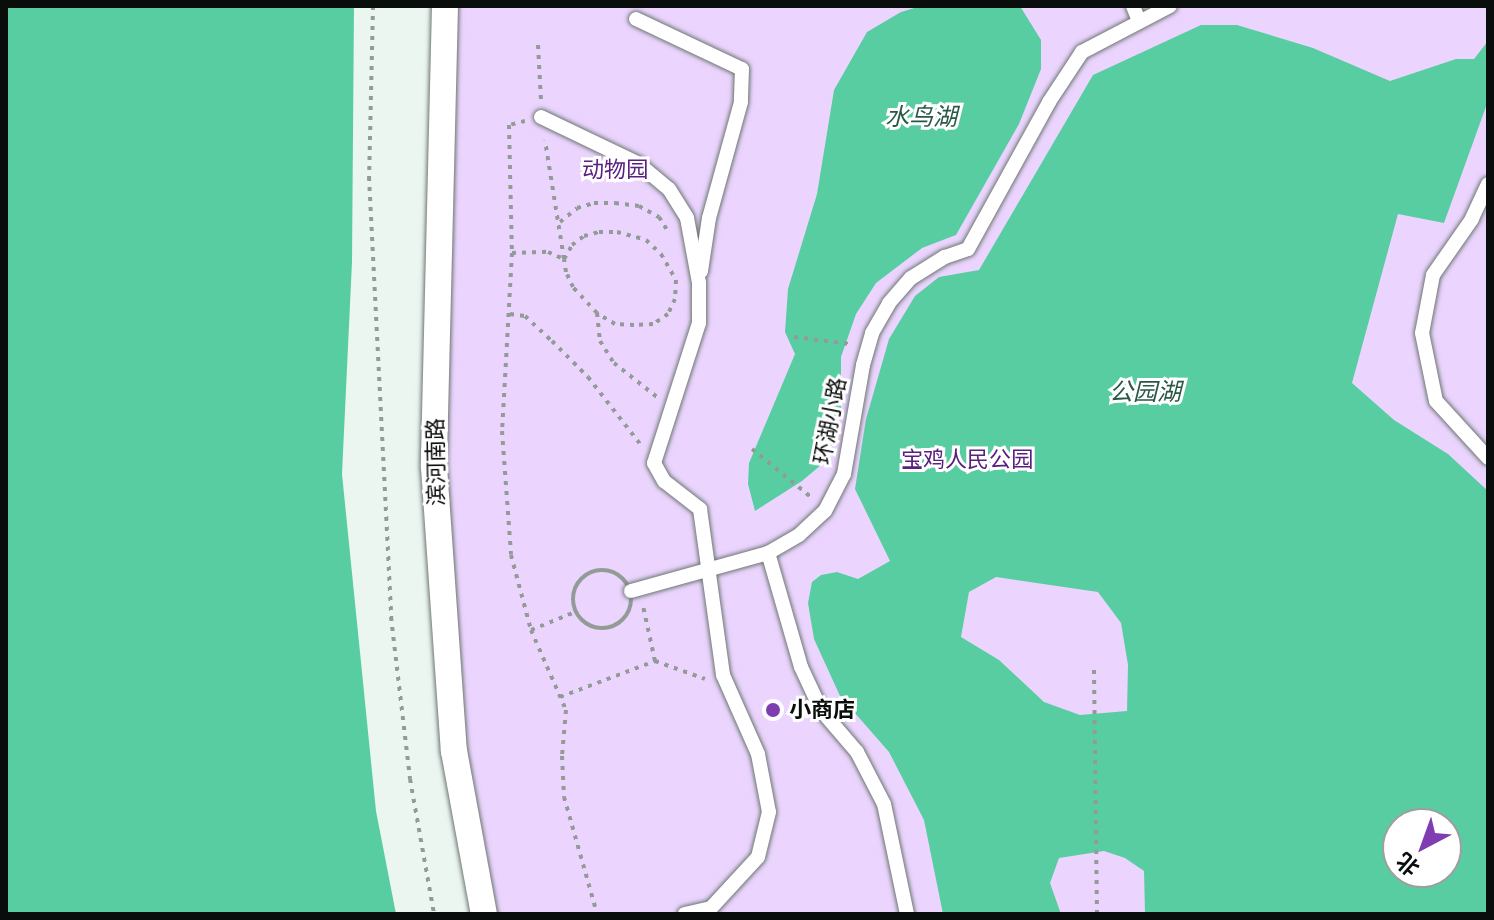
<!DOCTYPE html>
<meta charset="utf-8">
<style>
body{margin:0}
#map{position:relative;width:1494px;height:920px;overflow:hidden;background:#ebf6f1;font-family:Inter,"Noto Sans SC",sans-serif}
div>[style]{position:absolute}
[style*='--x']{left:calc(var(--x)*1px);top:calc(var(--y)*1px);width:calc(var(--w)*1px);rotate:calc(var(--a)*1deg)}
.green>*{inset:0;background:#ebd5ff}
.water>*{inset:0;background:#59cda2}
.path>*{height:4px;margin-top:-2px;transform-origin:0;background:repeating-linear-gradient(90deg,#939b97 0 4px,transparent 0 10px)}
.path>.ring{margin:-2px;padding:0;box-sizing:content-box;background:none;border:4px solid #939b97;border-radius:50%}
.roads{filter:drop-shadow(0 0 2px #6e7773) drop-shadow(0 0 2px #6e7773)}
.service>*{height:14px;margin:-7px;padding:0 7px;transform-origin:7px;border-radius:7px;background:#fff}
.minor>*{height:26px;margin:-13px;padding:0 13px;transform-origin:13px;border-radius:13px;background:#fff}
.dots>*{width:22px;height:22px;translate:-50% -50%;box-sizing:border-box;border:4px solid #fff;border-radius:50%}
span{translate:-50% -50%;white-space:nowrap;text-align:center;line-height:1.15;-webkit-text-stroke:6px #fff;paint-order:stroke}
.park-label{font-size:22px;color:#5a2080}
.street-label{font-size:22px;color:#090d0b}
.poi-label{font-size:22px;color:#090d0b;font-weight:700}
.left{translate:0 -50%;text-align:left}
.water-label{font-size:24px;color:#295946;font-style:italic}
.frame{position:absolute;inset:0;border:8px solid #090d0b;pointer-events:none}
.north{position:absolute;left:1382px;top:808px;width:80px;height:80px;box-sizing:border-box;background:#fff;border:2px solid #9d9e9d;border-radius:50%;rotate:221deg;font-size:22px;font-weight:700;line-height:32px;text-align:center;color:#090d0b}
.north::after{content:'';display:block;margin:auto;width:28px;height:36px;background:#803db1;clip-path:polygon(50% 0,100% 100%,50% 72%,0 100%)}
</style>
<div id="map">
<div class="green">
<i style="clip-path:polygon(evenodd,453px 6px,1488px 6px,1488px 914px,494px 914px,464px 754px,446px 472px,453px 6px,1398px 824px,1446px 824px,1446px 872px,1398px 872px,1398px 824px)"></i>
</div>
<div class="water">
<i style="clip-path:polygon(6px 6px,354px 6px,352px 262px,342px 474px,376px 811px,396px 914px,6px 914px)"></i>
<i style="clip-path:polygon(921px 6px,1020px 6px,1041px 40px,1041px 69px,1019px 124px,956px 235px,922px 248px,876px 283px,856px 314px,841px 357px,841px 408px,828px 459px,802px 481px,755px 511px,748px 484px,749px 463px,795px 354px,785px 332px,788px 289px,817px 194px,834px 90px,867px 32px,901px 12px)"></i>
<i style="clip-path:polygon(evenodd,1201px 25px,1237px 25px,1313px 48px,1390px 81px,1456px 59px,1474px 59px,1488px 41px,1488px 101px,1444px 223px,1398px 214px,1352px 383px,1394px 420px,1448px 454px,1488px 491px,1488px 914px,1145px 914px,1144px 871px,1125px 858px,1104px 851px,1059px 858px,1050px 883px,1061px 914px,943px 914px,924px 820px,889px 752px,840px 696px,814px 639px,808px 603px,812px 582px,821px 575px,837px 572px,858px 579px,890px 561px,855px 489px,866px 419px,889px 339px,915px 296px,939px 277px,979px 270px,1093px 75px,1201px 25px,996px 577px,1098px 592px,1121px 623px,1128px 665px,1127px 711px,1080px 715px,1044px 702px,999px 660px,961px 637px,969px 592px,996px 577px,1201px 25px,1398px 824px,1446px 824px,1446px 872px,1398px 872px,1398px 824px)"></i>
</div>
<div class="path">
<i style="--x:373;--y:6;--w:171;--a:91.3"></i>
<i style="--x:369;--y:177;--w:441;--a:87.1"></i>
<i style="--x:391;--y:617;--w:163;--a:83.3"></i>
<i style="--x:410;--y:779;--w:137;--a:79.9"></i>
<i style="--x:538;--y:45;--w:56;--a:86.9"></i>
<i style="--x:525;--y:121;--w:16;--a:166"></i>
<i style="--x:509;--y:125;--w:128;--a:88.7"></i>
<i style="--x:512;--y:253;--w:178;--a:93.2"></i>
<i style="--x:502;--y:431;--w:124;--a:85.8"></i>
<i style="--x:511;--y:555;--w:78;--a:75.1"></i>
<i style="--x:531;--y:630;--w:87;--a:66.4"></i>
<i style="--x:566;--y:710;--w:46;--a:95"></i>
<i style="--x:562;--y:756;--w:41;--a:87.2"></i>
<i style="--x:564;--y:797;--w:122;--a:74.2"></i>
<i style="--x:560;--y:222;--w:22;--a:-39"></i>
<i style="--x:577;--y:208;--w:18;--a:-16"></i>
<i style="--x:594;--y:203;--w:21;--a:0"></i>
<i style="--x:615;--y:203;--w:24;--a:7"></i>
<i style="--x:639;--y:206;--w:23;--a:29"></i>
<i style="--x:659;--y:217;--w:19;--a:58"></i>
<i style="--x:512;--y:253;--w:36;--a:-2"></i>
<i style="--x:548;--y:252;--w:17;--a:24"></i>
<i style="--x:564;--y:259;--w:120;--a:-99.1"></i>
<i style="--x:597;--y:313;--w:35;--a:-133"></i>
<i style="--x:573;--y:287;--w:17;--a:-115"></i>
<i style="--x:566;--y:272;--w:13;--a:-99"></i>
<i style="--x:564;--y:259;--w:16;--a:-60"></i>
<i style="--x:572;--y:245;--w:15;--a:-37"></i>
<i style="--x:584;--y:236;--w:16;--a:-15"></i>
<i style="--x:599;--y:232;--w:18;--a:0"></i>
<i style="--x:617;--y:232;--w:30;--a:15"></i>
<i style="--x:646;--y:240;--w:21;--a:43"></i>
<i style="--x:661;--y:254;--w:30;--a:60"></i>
<i style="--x:676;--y:280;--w:19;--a:93"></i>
<i style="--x:675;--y:299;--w:17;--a:115"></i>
<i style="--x:668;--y:314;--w:18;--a:146"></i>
<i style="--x:653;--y:324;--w:19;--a:177"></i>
<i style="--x:634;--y:325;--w:19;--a:-177"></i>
<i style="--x:615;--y:324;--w:21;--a:-149"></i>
<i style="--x:597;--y:313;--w:28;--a:84"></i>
<i style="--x:600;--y:341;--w:26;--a:58"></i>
<i style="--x:614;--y:363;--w:55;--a:38.3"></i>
<i style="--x:510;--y:314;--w:15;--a:8"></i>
<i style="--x:525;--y:316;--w:37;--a:43"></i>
<i style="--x:552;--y:341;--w:51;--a:45"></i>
<i style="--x:588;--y:377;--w:86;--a:52.1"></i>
<i style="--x:794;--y:337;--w:56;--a:7.1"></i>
<i style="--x:752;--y:449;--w:77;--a:39.2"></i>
<i class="ring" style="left:573px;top:570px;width:54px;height:54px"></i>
<i style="--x:531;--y:630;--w:48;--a:-22.2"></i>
<i style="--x:655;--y:661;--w:53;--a:19.8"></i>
<i style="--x:1094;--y:670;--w:244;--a:89.3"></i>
<i style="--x:560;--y:697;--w:102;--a:-20.8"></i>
<i style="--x:655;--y:661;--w:56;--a:-102.3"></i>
</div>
<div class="roads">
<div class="service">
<i style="--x:1133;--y:6;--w:16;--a:68"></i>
<i style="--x:636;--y:19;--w:117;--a:25.3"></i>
<i style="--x:742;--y:69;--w:33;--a:92"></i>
<i style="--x:741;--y:102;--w:120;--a:105.4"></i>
<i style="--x:709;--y:218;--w:54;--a:98.6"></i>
<i style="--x:541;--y:117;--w:109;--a:25.6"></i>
<i style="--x:639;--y:164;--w:39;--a:40"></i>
<i style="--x:669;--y:189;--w:34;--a:58"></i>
<i style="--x:687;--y:218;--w:66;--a:79.5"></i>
<i style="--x:699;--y:283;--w:40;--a:90"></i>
<i style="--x:699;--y:323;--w:147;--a:107.8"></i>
<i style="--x:654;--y:463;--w:21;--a:61"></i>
<i style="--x:664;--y:481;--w:46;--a:37.9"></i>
<i style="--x:700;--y:509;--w:168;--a:82.1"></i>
<i style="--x:723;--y:675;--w:86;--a:66.1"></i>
<i style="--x:758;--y:754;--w:59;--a:79.3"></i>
<i style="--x:769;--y:812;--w:46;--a:103.7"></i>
<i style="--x:758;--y:857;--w:69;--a:132.7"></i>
<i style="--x:711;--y:908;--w:27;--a:167"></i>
<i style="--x:1488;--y:184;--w:38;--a:115"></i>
<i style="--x:1472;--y:219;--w:68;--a:124.9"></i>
<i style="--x:1433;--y:275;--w:59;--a:100.7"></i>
<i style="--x:1422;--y:333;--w:69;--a:78.4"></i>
<i style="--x:1436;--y:401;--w:77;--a:47.6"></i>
<i style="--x:631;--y:591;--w:142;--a:-15.5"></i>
<i style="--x:907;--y:914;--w:112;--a:-101.8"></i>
<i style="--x:884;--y:804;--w:59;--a:-117.4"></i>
<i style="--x:857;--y:752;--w:55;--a:-130.6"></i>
<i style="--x:821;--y:710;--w:47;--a:-114.9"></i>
<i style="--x:801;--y:667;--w:119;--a:-106.1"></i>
<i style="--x:768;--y:553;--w:36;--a:-30"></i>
<i style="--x:799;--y:535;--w:35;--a:-43"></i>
<i style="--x:825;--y:511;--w:42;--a:-62.8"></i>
<i style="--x:844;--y:474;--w:111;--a:-80.1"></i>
<i style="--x:863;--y:365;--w:33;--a:-74"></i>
<i style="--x:872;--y:333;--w:34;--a:-60"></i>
<i style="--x:889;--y:303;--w:33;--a:-49"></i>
<i style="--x:911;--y:278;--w:40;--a:-32"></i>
<i style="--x:945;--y:257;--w:24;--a:-19"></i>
<i style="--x:968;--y:249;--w:168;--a:-61.1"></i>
<i style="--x:1049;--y:102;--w:60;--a:-56.6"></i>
<i style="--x:1082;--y:52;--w:99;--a:-27.6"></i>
</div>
<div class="minor">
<i style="--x:445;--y:6;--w:461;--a:91.4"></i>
<i style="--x:434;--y:467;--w:285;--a:86"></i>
<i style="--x:454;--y:751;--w:166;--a:79.6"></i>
</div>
</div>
<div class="dots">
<i style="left:773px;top:710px;background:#803db1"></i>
</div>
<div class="park-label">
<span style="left:615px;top:170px">动物园</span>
<span style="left:967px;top:460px">宝鸡人民公园</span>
</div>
<div class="street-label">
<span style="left:830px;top:421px;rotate:-79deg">环湖小路</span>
<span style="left:436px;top:462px;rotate:-91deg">滨河南路</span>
</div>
<div class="poi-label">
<span class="left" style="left:789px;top:710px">小商店</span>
</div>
<div class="water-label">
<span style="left:921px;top:117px">水鸟湖</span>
<span style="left:1145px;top:392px">公园湖</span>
</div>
<div class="frame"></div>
<div class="north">北</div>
</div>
